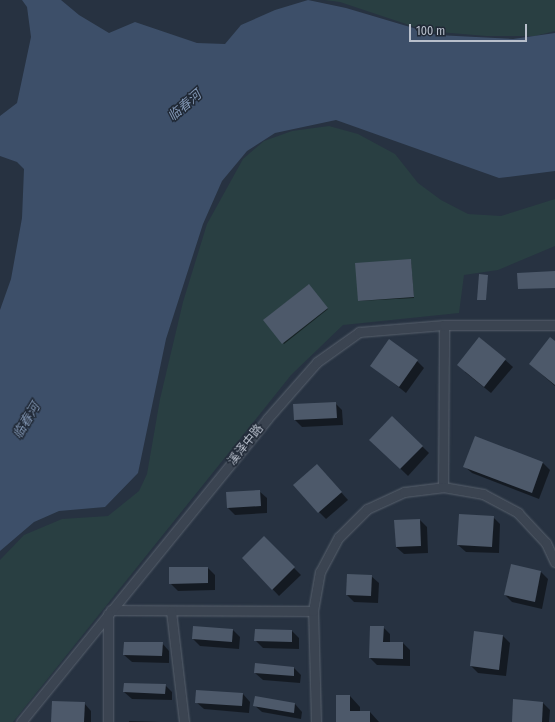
<!DOCTYPE html>
<meta charset="utf-8">
<style>
body{margin:0}
#map{position:relative;width:555px;height:722px;overflow:hidden;background:#273241;font-family:"Fira Sans Condensed","Noto Sans SC",sans-serif}
div>[style]{position:absolute}
[style*='--x']{left:calc(var(--x)*1px);top:calc(var(--y)*1px);width:calc(var(--w)*1px);rotate:calc(var(--a)*1deg)}
.green>*{inset:0;background:#293f42}
.water>*{inset:0;background:#3d4f69}
.shadow>*{inset:0;background:#0007}
.building>*{inset:0;background:#4d596a}
.roads{filter:drop-shadow(0 0 1px #59626e) drop-shadow(0 0 1px #59626e)}
.minor>*{height:9px;margin:-4.5px;padding:0 4.5px;transform-origin:4.5px;border-radius:4.5px;background:#3b4451}
span{translate:-50% -50%;white-space:nowrap;text-align:center;line-height:1.15;-webkit-text-stroke:3px #202936;paint-order:stroke}
.street-label{font-size:12px;color:#b8bfcb}
.water-label{font-size:13px;color:#8095b2;font-style:italic}
.scale{position:absolute;left:409px;top:24px;width:118px;height:18px;box-sizing:border-box;border:2px solid #b8bfcb;border-top:0;padding-left:5px;font-size:12px;line-height:14px;white-space:nowrap;color:#b8bfcb;-webkit-text-stroke:3px #202936;paint-order:stroke}
</style>
<div id="map">
<div class="green">
<i style="clip-path:polygon(324px 0,555px 0,555px 31px,535px 36px,486px 36px,427px 31px,340px 2px)"></i>
<i style="clip-path:polygon(329px 126px,358px 134px,395px 154px,418px 183px,441px 200px,468px 214px,501px 216px,555px 199px,555px 246px,498px 270px,464px 275px,459px 313px,343px 325px,291px 375px,13px 722px,0 722px,0 560px,24px 535px,62px 519px,108px 516px,139px 491px,147px 474px,160px 399px,183px 302px,207px 224px,243px 159px,264px 141px,292px 131px)"></i>
</div>
<div class="water">
<i style="clip-path:polygon(22px 0,61px 0,79px 15px,109px 33px,135px 22px,197px 43px,225px 44px,241px 25px,275px 10px,308px 0,346px 8px,437px 35px,513px 39px,555px 33px,555px 171px,499px 178px,336px 120px,275px 133px,247px 151px,222px 181px,203px 224px,166px 339px,138px 473px,105px 507px,59px 511px,34px 522px,0 551px,0 310px,11px 279px,22px 218px,24px 169px,17px 162px,0 156px,0 116px,17px 103px,31px 37px,27px 7px)"></i>
</div>
<div class="shadow">
<i style="clip-path:polygon(411px 260px,414px 298px,359px 301px)"></i>
<i style="clip-path:polygon(308px 285px,328px 309px,284px 344px,264px 320px)"></i>
<i style="clip-path:polygon(480px 338px,513px 367px,491px 393px,465px 372px)"></i>
<i style="clip-path:polygon(555px 342px,555px 386px,530px 364px)"></i>
<i style="clip-path:polygon(417px 361px,424px 368px,406px 393px,371px 365px)"></i>
<i style="clip-path:polygon(335px 403px,342px 410px,343px 425px,302px 427px,295px 420px,294px 405px)"></i>
<i style="clip-path:polygon(392px 417px,429px 453px,408px 476px,371px 440px)"></i>
<i style="clip-path:polygon(476px 437px,543px 463px,550px 470px,539px 499px,472px 473px,464px 466px)"></i>
<i style="clip-path:polygon(317px 465px,348px 500px,326px 519px,319px 512px)"></i>
<i style="clip-path:polygon(259px 491px,267px 498px,267px 513px,235px 515px,228px 508px)"></i>
<i style="clip-path:polygon(493px 517px,500px 524px,499px 553px,466px 552px,458px 545px)"></i>
<i style="clip-path:polygon(420px 520px,427px 527px,428px 553px,404px 554px,396px 547px)"></i>
<i style="clip-path:polygon(264px 538px,301px 575px,279px 596px,243px 558px)"></i>
<i style="clip-path:polygon(511px 565px,541px 572px,548px 579px,542px 609px,512px 602px,505px 595px)"></i>
<i style="clip-path:polygon(208px 568px,215px 575px,215px 590px,178px 591px,170px 583px)"></i>
<i style="clip-path:polygon(371px 576px,379px 583px,378px 603px,354px 602px,347px 595px)"></i>
<i style="clip-path:polygon(383px 627px,390px 634px,390px 643px,403px 643px,410px 650px,410px 666px,377px 665px,370px 658px)"></i>
<i style="clip-path:polygon(233px 630px,240px 637px,239px 649px,200px 646px,193px 639px)"></i>
<i style="clip-path:polygon(292px 631px,299px 638px,299px 649px,263px 648px,256px 641px)"></i>
<i style="clip-path:polygon(503px 636px,510px 643px,506px 676px,478px 673px,471px 666px)"></i>
<i style="clip-path:polygon(162px 643px,169px 651px,169px 663px,132px 662px,124px 655px)"></i>
<i style="clip-path:polygon(294px 668px,301px 675px,300px 683px,263px 680px,255px 673px)"></i>
<i style="clip-path:polygon(165px 685px,172px 692px,172px 700px,132px 699px,124px 692px)"></i>
<i style="clip-path:polygon(243px 694px,250px 702px,249px 713px,204px 709px,196px 702px)"></i>
<i style="clip-path:polygon(350px 696px,360px 707px,360px 712px,370px 712px,379px 722px,337px 722px)"></i>
<i style="clip-path:polygon(256px 698px,295px 704px,302px 712px,301px 719px,262px 712px,254px 705px)"></i>
<i style="clip-path:polygon(84px 703px,91px 711px,91px 722px,52px 722px)"></i>
<i style="clip-path:polygon(543px 703px,550px 710px,549px 722px,513px 722px)"></i>
<i style="clip-path:polygon(129px 721px,160px 722px,129px 722px)"></i>
</div>
<div class="building">
<i style="clip-path:polygon(411px 259px,414px 297px,358px 301px,355px 263px)"></i>
<i style="clip-path:polygon(555px 271px,555px 288px,518px 289px,517px 273px)"></i>
<i style="clip-path:polygon(479px 274px,488px 275px,486px 300px,477px 300px)"></i>
<i style="clip-path:polygon(309px 284px,328px 308px,282px 344px,263px 320px)"></i>
<i style="clip-path:polygon(479px 337px,506px 359px,484px 387px,457px 365px)"></i>
<i style="clip-path:polygon(550px 337px,555px 341px,555px 385px,529px 364px)"></i>
<i style="clip-path:polygon(389px 339px,418px 360px,399px 387px,370px 366px)"></i>
<i style="clip-path:polygon(336px 402px,337px 418px,294px 420px,293px 404px)"></i>
<i style="clip-path:polygon(392px 416px,423px 446px,400px 469px,369px 440px)"></i>
<i style="clip-path:polygon(475px 436px,543px 462px,532px 493px,463px 467px)"></i>
<i style="clip-path:polygon(317px 464px,342px 492px,318px 513px,293px 485px)"></i>
<i style="clip-path:polygon(260px 490px,261px 506px,227px 508px,226px 492px)"></i>
<i style="clip-path:polygon(459px 514px,494px 516px,492px 547px,457px 545px)"></i>
<i style="clip-path:polygon(420px 519px,421px 546px,396px 547px,394px 520px)"></i>
<i style="clip-path:polygon(264px 536px,295px 567px,272px 590px,242px 558px)"></i>
<i style="clip-path:polygon(511px 564px,541px 571px,535px 602px,504px 595px)"></i>
<i style="clip-path:polygon(169px 567px,208px 567px,208px 583px,169px 584px)"></i>
<i style="clip-path:polygon(347px 574px,372px 575px,371px 596px,346px 595px)"></i>
<i style="clip-path:polygon(193px 626px,233px 629px,232px 642px,192px 639px)"></i>
<i style="clip-path:polygon(370px 626px,384px 626px,383px 642px,403px 642px,403px 659px,369px 658px)"></i>
<i style="clip-path:polygon(255px 629px,292px 630px,292px 642px,254px 641px)"></i>
<i style="clip-path:polygon(474px 631px,503px 635px,499px 670px,470px 666px)"></i>
<i style="clip-path:polygon(124px 642px,163px 642px,162px 656px,123px 655px)"></i>
<i style="clip-path:polygon(255px 663px,294px 667px,294px 676px,254px 673px)"></i>
<i style="clip-path:polygon(124px 683px,166px 684px,165px 694px,123px 692px)"></i>
<i style="clip-path:polygon(196px 690px,243px 693px,242px 706px,195px 703px)"></i>
<i style="clip-path:polygon(336px 695px,350px 695px,350px 711px,370px 711px,370px 722px,336px 722px)"></i>
<i style="clip-path:polygon(255px 696px,295px 703px,294px 713px,253px 706px)"></i>
<i style="clip-path:polygon(513px 699px,543px 702px,542px 722px,512px 722px)"></i>
<i style="clip-path:polygon(52px 701px,85px 702px,84px 722px,51px 722px)"></i>
</div>
<div class="roads">
<div class="minor">
<i style="--x:443;--y:487;--w:162;--a:-89.6"></i>
<i style="--x:111;--y:610;--w:202;--a:0.3"></i>
<i style="--x:171;--y:611;--w:112;--a:83.3"></i>
<i style="--x:21;--y:722;--w:390;--a:-50.9"></i>
<i style="--x:267;--y:419;--w:76;--a:-48.7"></i>
<i style="--x:317;--y:362;--w:52;--a:-35.5"></i>
<i style="--x:359;--y:332;--w:85;--a:-4.7"></i>
<i style="--x:444;--y:325;--w:111;--a:0"></i>
<i style="--x:108;--y:722;--w:108;--a:-90"></i>
<i style="--x:316;--y:722;--w:111;--a:-91.5"></i>
<i style="--x:313;--y:611;--w:40;--a:-80"></i>
<i style="--x:320;--y:572;--w:40;--a:-62"></i>
<i style="--x:339;--y:537;--w:40;--a:-45"></i>
<i style="--x:367;--y:509;--w:41;--a:-24.7"></i>
<i style="--x:404;--y:492;--w:39;--a:-7"></i>
<i style="--x:443;--y:487;--w:41;--a:9.9"></i>
<i style="--x:483;--y:494;--w:40;--a:28"></i>
<i style="--x:518;--y:513;--w:41;--a:47"></i>
<i style="--x:546;--y:543;--w:21;--a:65"></i>
</div>
</div>
<div class="street-label">
<span style="left:246px;top:445px;rotate:-51deg">溪泽中路</span>
</div>
<div class="water-label">
<span style="left:185px;top:106px;rotate:-41deg">临春河</span>
<span style="left:27px;top:421px;rotate:-59deg">临春河</span>
</div>
<div class="scale">100 m</div>
</div>
